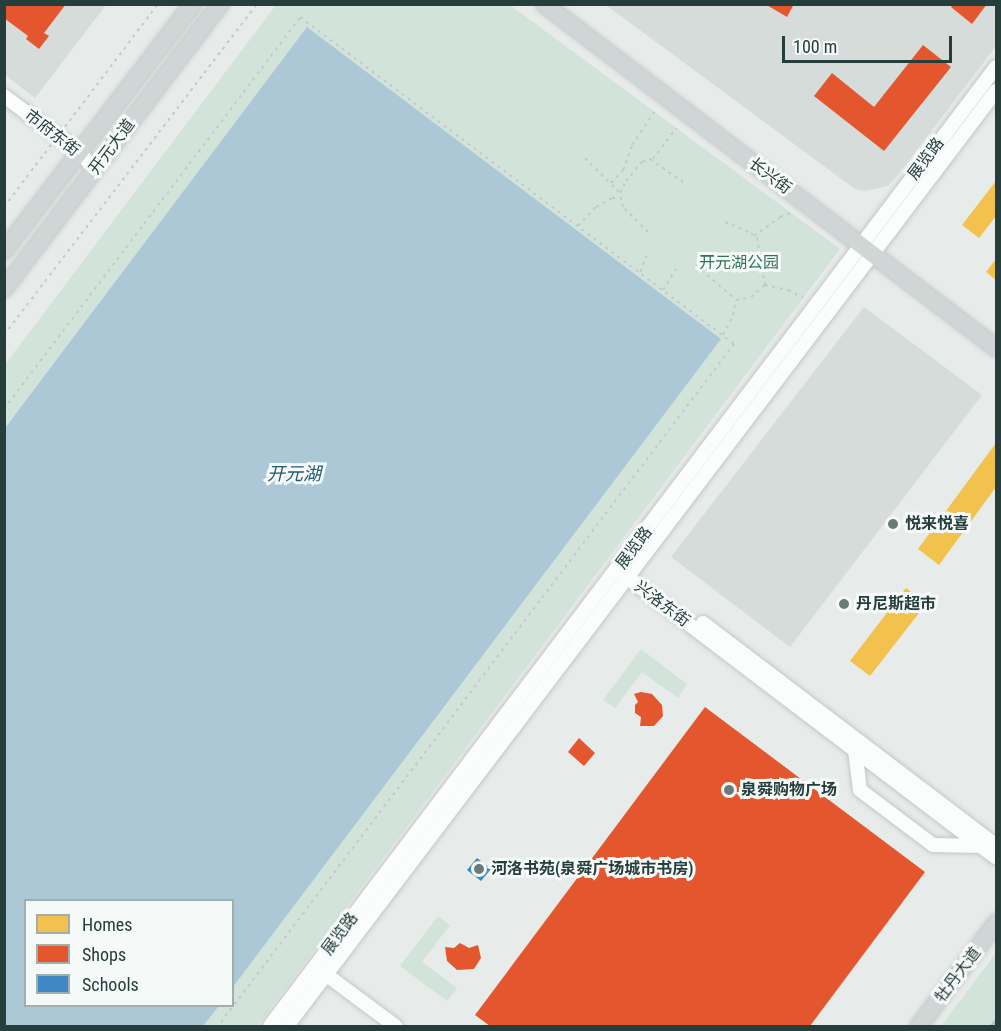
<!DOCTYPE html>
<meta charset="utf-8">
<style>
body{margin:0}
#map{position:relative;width:1001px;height:1031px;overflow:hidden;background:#e7ebea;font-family:"Roboto Condensed","Noto Sans SC",sans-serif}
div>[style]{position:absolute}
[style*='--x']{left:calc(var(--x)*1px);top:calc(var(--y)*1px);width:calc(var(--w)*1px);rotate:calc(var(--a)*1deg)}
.built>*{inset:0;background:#d5dcda}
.green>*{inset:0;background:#d2e3da}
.water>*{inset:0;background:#acc7d6}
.homes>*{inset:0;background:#f2c14e}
.shops>*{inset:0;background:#e4572e}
.schools>*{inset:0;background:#3f88c5}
.stream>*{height:4px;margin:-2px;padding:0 2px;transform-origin:2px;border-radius:2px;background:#acc7d6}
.path>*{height:2px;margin-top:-1px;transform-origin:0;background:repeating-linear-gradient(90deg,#c2caca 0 3px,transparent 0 7.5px)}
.roads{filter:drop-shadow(0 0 2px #c4c8c7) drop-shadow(0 0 2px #c4c8c7)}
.minor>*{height:14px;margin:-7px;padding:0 7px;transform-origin:7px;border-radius:7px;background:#fbfcfc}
.major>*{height:16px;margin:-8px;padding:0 8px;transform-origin:8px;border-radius:8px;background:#cfd6d5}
.dots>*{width:16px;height:16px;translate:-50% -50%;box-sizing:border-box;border:3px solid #f5f9f8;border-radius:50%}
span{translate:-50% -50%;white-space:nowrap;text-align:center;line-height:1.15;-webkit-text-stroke:6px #f5f9f8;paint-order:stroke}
.street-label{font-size:16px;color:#253d3b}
.park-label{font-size:16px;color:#337157}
.poi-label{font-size:16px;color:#253d3b;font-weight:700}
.left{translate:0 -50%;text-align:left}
.water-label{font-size:18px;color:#245874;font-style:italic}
.frame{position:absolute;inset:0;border:6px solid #253d3b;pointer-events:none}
.legend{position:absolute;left:24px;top:899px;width:210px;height:108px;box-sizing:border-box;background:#f5f9f8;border:2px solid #a2aeac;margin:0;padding:8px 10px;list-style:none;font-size:18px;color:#253d3b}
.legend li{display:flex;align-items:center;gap:12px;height:30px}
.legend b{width:30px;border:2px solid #a2aeac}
.scale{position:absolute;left:782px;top:36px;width:170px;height:27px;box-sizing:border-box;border:3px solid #253d3b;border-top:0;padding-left:8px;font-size:18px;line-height:21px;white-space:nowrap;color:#253d3b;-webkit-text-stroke:4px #f5f9f8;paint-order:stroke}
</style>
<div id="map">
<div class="built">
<i style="clip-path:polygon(4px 5px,106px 5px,35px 98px,5px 75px)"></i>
<i style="clip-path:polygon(606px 5px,996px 5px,996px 46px,897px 176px,888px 186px,865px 191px,855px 189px)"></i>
<i style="clip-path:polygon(864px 307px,982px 395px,790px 647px,671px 557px)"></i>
</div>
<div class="green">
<i style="clip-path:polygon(276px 5px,510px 5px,840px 249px,257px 1026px,203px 1026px,219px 1006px,232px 1006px,233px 987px,721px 339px,307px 27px,5px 428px,4px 366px)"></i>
<i style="clip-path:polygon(641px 649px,687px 684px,678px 698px,642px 672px,615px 708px,603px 700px)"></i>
<i style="clip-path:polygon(438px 916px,450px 925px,422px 962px,457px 988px,447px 1001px,400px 966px)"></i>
<i style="clip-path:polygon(996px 953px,996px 1026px,941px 1026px)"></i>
</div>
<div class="water">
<i style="clip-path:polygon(307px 27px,721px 339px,233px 987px,232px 900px,26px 900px,26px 1006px,219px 1006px,203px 1026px,5px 1026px,5px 428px)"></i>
</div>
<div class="homes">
<i style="clip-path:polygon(996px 181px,996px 216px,979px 238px,962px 225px)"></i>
<i style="clip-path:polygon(996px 259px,996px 280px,986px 272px)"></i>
<i style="clip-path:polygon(996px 443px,996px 487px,939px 565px,918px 549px)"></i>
<i style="clip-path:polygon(906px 588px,926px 604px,870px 676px,850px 661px)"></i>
</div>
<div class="shops">
<i style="clip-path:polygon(4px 4px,66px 4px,44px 33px,49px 36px,39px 49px,26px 39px,28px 36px,4px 18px)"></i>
<i style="clip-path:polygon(765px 4px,794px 4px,787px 17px)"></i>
<i style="clip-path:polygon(953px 4px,987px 4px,972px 24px,951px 7px)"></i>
<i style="clip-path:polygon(923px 45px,951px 67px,884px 151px,814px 96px,832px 73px,874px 107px)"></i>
<i style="clip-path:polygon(641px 692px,652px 694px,662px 705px,663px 716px,654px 726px,640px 726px,641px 717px,635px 713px,635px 705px,638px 702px,634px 694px)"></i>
<i style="clip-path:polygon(705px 707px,925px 872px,810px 1026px,490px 1026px,475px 1015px)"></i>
<i style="clip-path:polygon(579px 738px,595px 753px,584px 766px,568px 752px)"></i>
<i style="clip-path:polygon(460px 943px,469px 948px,478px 945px,481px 958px,474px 969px,457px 970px,447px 961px,445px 947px,454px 948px)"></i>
</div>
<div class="schools">
<i style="clip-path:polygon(477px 858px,491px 869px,481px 881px,467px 870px)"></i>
</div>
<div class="stream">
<i style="--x:992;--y:1026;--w:6;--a:-51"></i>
</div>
<div class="path">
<i style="--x:65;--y:127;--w:154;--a:-52.9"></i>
<i style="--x:585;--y:158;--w:49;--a:45"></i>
<i style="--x:653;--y:159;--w:39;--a:-53"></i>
<i style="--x:611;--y:183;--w:18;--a:-47"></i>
<i style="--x:623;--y:170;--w:27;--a:-70"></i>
<i style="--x:632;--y:145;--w:40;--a:-56"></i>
<i style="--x:4;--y:207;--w:78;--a:-52.8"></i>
<i style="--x:725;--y:222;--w:28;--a:23"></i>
<i style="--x:751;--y:233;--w:8;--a:40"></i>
<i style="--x:757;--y:238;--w:48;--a:80.3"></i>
<i style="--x:765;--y:285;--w:24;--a:12"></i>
<i style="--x:788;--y:290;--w:17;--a:28"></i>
<i style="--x:578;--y:226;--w:26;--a:-47"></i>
<i style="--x:596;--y:207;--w:18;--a:-29"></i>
<i style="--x:612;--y:198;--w:9;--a:0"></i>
<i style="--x:648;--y:232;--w:35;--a:-135"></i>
<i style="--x:623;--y:207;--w:14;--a:-102"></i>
<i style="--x:620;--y:193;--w:13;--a:-63"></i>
<i style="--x:626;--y:181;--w:25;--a:-50"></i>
<i style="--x:642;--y:162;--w:9;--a:-21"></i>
<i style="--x:650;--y:159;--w:44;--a:34.8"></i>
<i style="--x:754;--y:236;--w:32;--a:-36"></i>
<i style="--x:780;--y:217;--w:12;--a:-20"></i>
<i style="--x:696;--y:265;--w:53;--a:41.2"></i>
<i style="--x:736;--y:300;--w:15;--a:-11"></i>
<i style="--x:751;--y:297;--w:18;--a:-41"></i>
<i style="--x:640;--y:272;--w:18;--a:-68"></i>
<i style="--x:663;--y:290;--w:25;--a:-58"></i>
<i style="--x:4;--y:335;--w:417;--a:-52.6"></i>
<i style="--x:723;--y:335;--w:22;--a:-63"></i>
<i style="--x:733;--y:315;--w:15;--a:-79"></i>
<i style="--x:4;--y:409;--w:491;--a:-52.9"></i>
<i style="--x:300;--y:17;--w:543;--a:37"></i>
<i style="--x:734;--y:344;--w:855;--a:127.11"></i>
</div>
<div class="roads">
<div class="minor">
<i style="--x:4;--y:96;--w:94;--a:36.7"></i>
<i style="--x:79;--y:152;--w:23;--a:47"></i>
<i style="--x:623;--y:571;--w:9;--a:54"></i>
<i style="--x:628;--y:578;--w:462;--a:37.2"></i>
<i style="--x:703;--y:623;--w:368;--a:37.2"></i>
<i style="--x:855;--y:750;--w:40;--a:82.9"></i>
<i style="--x:860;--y:790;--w:91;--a:37"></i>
<i style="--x:933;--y:845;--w:49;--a:1.2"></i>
<i style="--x:320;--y:970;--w:94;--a:36.7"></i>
<i style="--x:270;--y:1026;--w:1203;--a:-52.87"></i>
<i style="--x:287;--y:1026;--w:1173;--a:-52.83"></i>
</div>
<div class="major">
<i style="--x:544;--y:4;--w:568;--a:37.27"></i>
<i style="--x:4;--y:251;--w:311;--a:-52.6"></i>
<i style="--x:4;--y:289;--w:358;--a:-52.8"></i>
<i style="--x:919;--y:1026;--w:129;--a:-53.2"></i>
</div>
</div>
<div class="dots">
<i style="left:893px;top:524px;background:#697a78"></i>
<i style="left:844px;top:604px;background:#697a78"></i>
<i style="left:729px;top:790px;background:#697a78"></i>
<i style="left:479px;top:869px;background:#697a78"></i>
</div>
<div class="street-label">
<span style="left:52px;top:133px;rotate:38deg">市府东街</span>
<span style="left:112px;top:147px;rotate:-53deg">开元大道</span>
<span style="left:926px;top:159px;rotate:-53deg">展览路</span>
<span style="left:770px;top:176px;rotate:37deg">长兴街</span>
<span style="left:634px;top:548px;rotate:-53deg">展览路</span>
<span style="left:662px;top:604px;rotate:37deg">兴洛东街</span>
<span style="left:340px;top:934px;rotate:-53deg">展览路</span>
<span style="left:958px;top:975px;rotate:-53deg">牡丹大道</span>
</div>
<div class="park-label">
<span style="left:739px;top:263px">开元湖公园</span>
</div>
<div class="poi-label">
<span class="left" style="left:905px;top:524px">悦来悦喜</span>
<span class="left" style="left:856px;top:604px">丹尼斯超市</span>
<span class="left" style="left:741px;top:790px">泉舜购物广场</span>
<span class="left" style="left:491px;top:869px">河洛书苑(泉舜广场城市书房)</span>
</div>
<div class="water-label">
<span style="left:294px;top:474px">开元湖</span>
</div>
<div class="frame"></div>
<ul class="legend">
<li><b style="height:16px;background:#f2c14e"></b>Homes</li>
<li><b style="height:16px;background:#e4572e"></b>Shops</li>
<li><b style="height:16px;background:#3f88c5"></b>Schools</li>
</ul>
<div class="scale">100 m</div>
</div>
